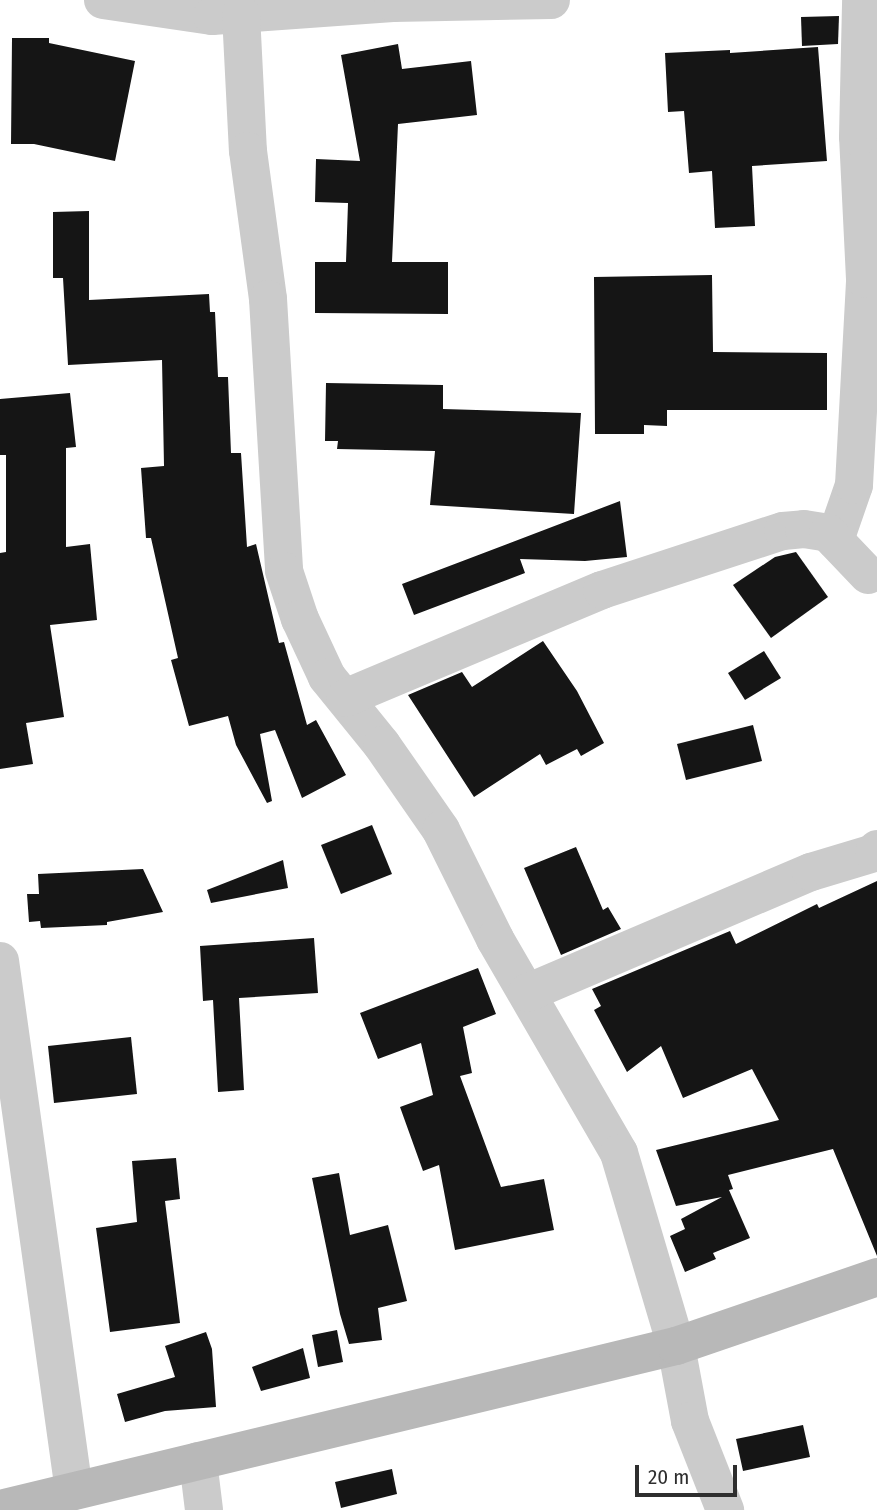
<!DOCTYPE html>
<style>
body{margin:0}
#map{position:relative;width:877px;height:1510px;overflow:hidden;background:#fff;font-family:"Fira Sans Condensed",sans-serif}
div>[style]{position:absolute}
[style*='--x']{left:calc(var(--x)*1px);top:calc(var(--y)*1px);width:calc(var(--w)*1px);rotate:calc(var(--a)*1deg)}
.building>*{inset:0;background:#151515}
.street>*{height:38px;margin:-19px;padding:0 19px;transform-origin:19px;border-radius:19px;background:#cbcbcb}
.secondary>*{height:38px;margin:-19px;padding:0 19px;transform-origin:19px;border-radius:19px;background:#b8b8b8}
span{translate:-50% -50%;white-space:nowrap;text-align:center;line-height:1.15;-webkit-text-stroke:7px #fff;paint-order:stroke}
.scale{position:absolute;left:635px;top:1465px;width:102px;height:32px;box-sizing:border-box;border:4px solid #2e2e2e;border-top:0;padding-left:9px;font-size:21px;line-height:24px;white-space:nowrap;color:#2e2e2e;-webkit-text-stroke:5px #fff;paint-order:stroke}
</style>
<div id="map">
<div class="building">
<i style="clip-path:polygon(839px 16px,838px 44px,802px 46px,801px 17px)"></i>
<i style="clip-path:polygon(12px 38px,49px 38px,49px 43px,135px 61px,115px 161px,34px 144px,11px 144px)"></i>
<i style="clip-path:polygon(398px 44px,402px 69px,471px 61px,477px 115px,398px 124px,392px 262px,448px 262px,448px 314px,315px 313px,315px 262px,346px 262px,348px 203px,315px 202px,316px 159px,360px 161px,341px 55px)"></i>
<i style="clip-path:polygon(818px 47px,827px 161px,752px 166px,755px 226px,715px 228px,712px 171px,689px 173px,684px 111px,668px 112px,665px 53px,730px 50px,730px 53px)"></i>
<i style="clip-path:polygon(89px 211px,89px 300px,209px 294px,210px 312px,215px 312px,218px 377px,228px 377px,231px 453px,241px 453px,247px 547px,256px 544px,279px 643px,284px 642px,307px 725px,316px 720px,346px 775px,302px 798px,275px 730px,260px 734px,272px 801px,267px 803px,236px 745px,228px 716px,189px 726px,171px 660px,178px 658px,151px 538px,146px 538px,141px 468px,164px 466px,162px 360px,68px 365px,63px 278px,53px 278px,53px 212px)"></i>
<i style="clip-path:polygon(712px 275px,713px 352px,827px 353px,827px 410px,667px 410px,667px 426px,644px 425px,644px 434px,595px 434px,594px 277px)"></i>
<i style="clip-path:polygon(326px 383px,443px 385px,443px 409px,581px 413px,574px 514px,430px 505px,435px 451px,337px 449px,338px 441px,325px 441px)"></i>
<i style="clip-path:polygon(70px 393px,76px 447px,66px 448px,66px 547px,90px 544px,97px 620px,50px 625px,64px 717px,26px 723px,33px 764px,0 769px,0 553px,6px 552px,6px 455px,0 455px,0 399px)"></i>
<i style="clip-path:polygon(620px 501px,627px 557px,585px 561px,520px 559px,525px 573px,414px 615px,402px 584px)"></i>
<i style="clip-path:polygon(796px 552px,828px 597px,771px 638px,733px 585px,775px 557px)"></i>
<i style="clip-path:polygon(543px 641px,577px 691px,604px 743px,581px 756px,577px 749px,546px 765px,540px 754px,474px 797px,408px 695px,462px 672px,472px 687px)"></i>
<i style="clip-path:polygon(764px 651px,781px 678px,745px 700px,728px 673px)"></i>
<i style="clip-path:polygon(753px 725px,762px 761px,686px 780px,677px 744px)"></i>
<i style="clip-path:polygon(372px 825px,392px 874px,341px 894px,321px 845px)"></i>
<i style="clip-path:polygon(576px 847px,603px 910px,608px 907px,621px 929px,561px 955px,524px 868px)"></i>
<i style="clip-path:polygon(283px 860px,288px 888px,211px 903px,207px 890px)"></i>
<i style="clip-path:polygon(143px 869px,163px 912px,107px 922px,107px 925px,41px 928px,40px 921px,29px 922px,27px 894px,39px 894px,38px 874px)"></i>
<i style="clip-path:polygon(877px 881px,877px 1256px,833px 1149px,728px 1175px,733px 1189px,729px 1190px,750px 1238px,713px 1253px,716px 1259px,685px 1272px,670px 1236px,685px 1229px,681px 1219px,722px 1197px,676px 1206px,656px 1150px,779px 1120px,752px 1069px,683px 1098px,661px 1046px,627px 1072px,594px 1010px,601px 1006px,592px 989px,730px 931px,736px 944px,817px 904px,819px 908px)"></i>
<i style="clip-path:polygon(314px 938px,318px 993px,239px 998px,244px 1090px,218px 1092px,213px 1000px,203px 1001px,200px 946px)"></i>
<i style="clip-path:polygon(478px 968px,496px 1014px,463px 1027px,472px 1073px,460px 1076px,501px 1187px,544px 1179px,554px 1230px,455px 1250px,439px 1165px,423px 1171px,400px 1107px,433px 1095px,421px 1043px,378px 1059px,360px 1013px)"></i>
<i style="clip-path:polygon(131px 1037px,137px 1094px,54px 1103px,48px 1046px)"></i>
<i style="clip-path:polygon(176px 1158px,180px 1199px,165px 1201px,180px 1323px,110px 1332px,96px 1228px,137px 1222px,132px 1161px)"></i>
<i style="clip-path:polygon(339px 1173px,350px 1235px,388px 1225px,407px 1301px,378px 1308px,382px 1340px,349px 1344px,340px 1314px,312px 1178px)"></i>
<i style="clip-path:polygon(337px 1330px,343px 1362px,318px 1367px,312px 1335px)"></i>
<i style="clip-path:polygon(206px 1332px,212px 1349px,216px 1407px,165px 1411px,125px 1422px,117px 1394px,175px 1377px,165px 1346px)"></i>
<i style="clip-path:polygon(303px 1348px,310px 1378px,261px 1391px,252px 1367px)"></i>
<i style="clip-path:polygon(803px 1425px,810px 1457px,743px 1471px,736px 1439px)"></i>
<i style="clip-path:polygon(392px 1469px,397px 1494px,341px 1508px,335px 1482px)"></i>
</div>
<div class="street">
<i style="--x:103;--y:0;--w:110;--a:8.4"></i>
<i style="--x:212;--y:16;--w:181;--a:-4.1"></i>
<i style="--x:393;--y:3;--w:158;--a:-1.1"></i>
<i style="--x:241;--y:14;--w:137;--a:87.1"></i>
<i style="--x:248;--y:151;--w:149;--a:82.3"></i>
<i style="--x:268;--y:299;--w:272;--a:86.6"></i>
<i style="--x:284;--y:571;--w:51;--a:71.6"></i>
<i style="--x:300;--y:619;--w:64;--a:65"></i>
<i style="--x:327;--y:677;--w:87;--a:51"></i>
<i style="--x:382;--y:745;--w:103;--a:55.2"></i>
<i style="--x:441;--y:830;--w:122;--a:63.6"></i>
<i style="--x:495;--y:939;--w:247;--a:59.9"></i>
<i style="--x:619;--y:1153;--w:201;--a:73.5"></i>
<i style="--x:676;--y:1346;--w:76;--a:79.4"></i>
<i style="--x:690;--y:1421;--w:96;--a:68.5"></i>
<i style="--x:835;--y:540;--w:58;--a:-70.9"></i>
<i style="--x:854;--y:485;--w:206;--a:-86.9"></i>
<i style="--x:865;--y:279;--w:142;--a:-92.8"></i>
<i style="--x:858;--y:137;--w:137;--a:-88.7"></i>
<i style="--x:345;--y:698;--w:279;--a:-22.8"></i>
<i style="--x:602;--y:590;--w:190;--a:-18.1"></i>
<i style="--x:783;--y:531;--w:21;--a:-5"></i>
<i style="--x:804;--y:529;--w:24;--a:9"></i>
<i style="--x:828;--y:533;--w:58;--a:46.4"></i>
<i style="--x:0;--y:961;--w:535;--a:82.05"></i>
<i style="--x:527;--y:993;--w:309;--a:-23.1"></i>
<i style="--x:811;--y:872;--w:66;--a:-16.8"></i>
<i style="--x:874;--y:853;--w:5;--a:-53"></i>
<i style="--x:198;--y:1461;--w:49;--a:83"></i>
</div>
<div class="secondary">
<i style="--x:0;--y:1509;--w:695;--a:-13.56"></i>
<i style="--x:676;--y:1346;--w:213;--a:-18.9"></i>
</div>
<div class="scale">20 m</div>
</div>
